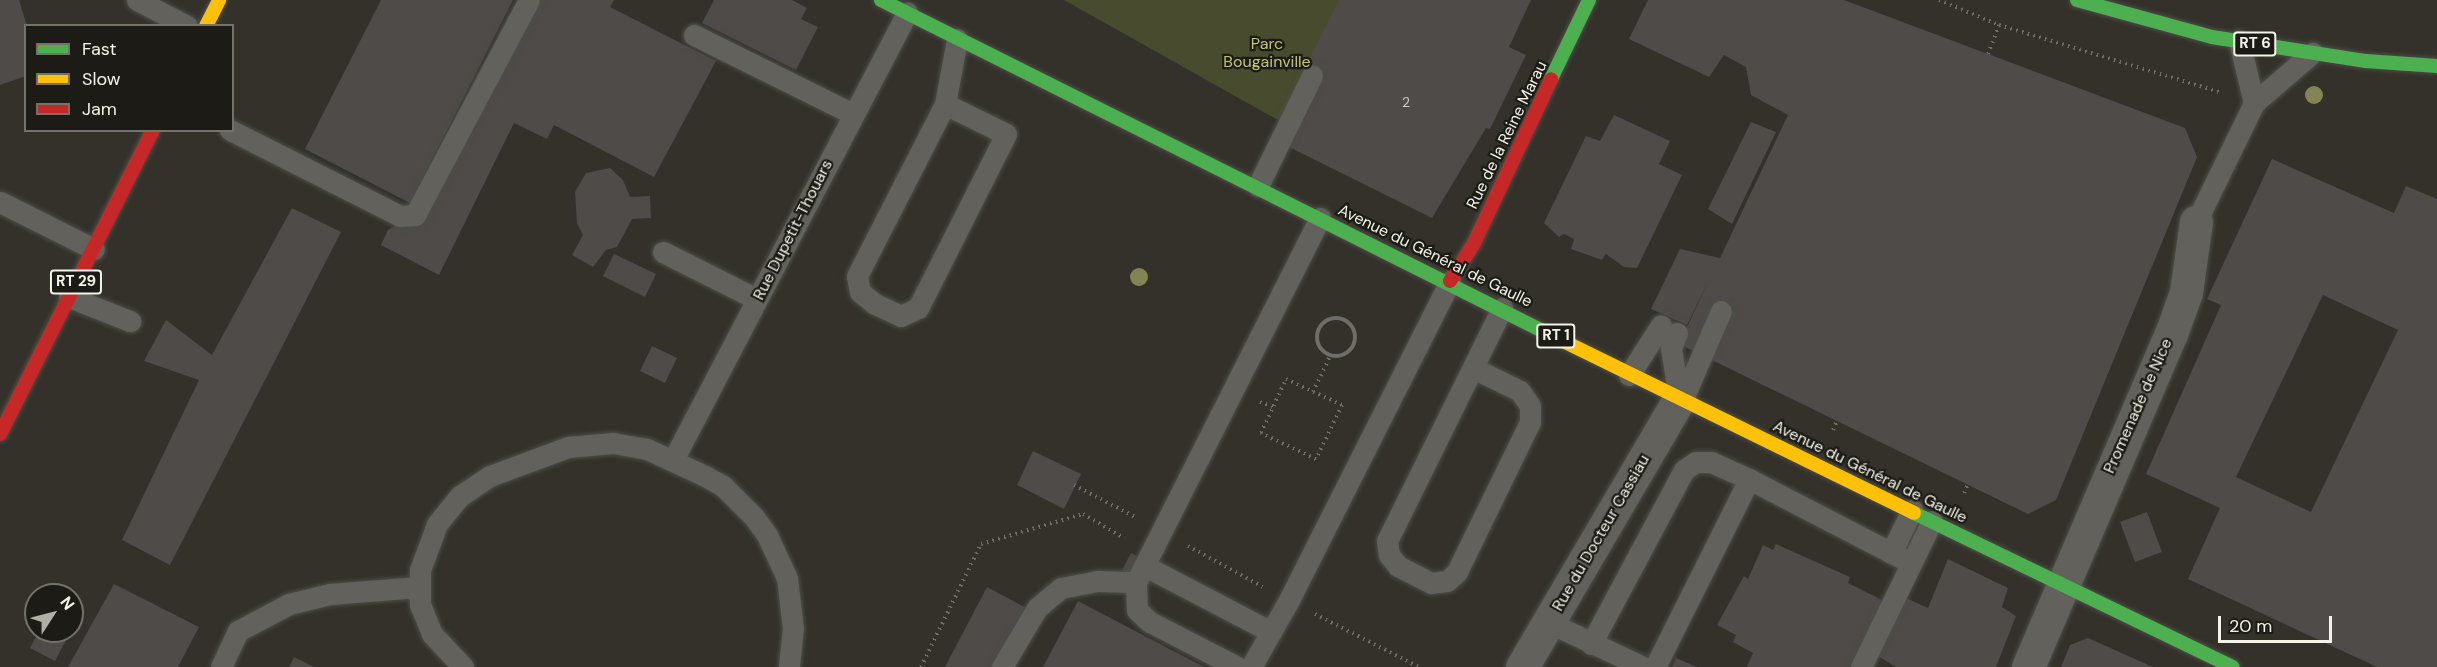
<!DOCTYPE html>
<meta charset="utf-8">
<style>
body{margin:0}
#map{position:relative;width:2437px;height:667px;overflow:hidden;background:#33312a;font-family:"DM Sans",sans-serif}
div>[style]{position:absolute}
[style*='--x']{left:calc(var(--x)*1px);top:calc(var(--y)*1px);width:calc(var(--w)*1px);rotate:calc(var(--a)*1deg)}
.green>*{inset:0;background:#494b2f}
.building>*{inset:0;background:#4f4b48}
.path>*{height:4px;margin-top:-2px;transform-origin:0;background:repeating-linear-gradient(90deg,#6e6d68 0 1.5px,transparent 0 6px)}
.path>.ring{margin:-2px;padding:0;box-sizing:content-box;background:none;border:4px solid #6e6d68;border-radius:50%}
.roads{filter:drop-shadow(0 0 2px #4e4d47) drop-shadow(0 0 2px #4e4d47)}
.lane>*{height:21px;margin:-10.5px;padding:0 10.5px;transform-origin:10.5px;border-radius:10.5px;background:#63615c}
.street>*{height:33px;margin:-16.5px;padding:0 16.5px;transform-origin:16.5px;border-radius:16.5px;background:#63615c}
.fast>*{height:14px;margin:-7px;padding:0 7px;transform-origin:7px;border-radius:7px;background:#4caf50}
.slow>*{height:14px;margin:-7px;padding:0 7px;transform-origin:7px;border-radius:7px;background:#ffc107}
.jam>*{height:14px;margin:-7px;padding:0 7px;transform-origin:7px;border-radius:7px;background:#c62828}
.trees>*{width:18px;height:18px;margin:-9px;border-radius:50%;background:#828454}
span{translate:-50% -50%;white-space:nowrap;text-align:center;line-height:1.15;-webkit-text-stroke:4.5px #1d1b15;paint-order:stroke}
.number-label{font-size:14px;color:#cbc9c2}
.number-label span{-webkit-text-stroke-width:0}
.shield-label span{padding:2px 4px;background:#1d1b15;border:2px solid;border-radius:4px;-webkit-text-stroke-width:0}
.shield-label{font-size:15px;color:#f4f3ea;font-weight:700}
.park-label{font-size:16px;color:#c3c877}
.street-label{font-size:16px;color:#f4f3ea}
.legend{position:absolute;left:24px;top:24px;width:210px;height:108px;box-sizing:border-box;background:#1d1b15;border:2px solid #73716a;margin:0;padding:8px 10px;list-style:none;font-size:18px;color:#f4f3ea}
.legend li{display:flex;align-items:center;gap:12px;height:30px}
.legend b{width:30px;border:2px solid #73716a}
.north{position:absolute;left:24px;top:583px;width:60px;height:60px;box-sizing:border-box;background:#1d1b15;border:2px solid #73716a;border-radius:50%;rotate:54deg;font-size:16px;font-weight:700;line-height:24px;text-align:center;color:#f4f3ea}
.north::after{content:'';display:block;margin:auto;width:21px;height:27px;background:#b0afa7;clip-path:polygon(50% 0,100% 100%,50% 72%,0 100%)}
.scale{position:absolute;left:2218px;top:616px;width:114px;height:27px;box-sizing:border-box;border:3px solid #f4f3ea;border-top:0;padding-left:8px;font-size:18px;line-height:21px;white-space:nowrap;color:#f4f3ea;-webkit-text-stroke:4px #1d1b15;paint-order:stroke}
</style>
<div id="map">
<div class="green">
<i style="clip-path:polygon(1064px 0,1350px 0,1294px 129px)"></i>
</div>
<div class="building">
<i style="clip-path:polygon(0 0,19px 0,27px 26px,26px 76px,0 85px)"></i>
<i style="clip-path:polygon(381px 0,513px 0,410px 203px,305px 149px)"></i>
<i style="clip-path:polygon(537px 0,614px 0,610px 7px,716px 61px,654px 177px,554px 125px,547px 139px,514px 123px,439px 275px,381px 245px,388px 230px,408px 218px)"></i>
<i style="clip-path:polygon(714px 0,792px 0,807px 8px,801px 19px,818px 27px,796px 70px,702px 23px)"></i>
<i style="clip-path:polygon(1339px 0,1531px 0,1509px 47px,1526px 55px,1490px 129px,1486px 128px,1432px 218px,1287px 146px,1323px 75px,1306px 65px)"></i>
<i style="clip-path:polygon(1648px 0,1844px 0,2185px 128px,2197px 157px,2056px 500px,2028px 514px,1679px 344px,1709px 280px,1687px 325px,1651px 309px,1680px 249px,1720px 258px,1788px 115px,1751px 95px,1746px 67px,1724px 55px,1709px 77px,1629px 39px)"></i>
<i style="clip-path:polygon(1614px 115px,1670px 141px,1659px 164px,1682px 175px,1637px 268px,1624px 267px,1606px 254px,1602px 260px,1571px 249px,1574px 239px,1564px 234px,1559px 237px,1544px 223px,1586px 136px,1600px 141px)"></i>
<i style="clip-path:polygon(1751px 122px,1776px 132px,1732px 224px,1708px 209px)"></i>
<i style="clip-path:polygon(evenodd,2272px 159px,2394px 213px,2406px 186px,2437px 199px,2437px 667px,2377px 667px,2188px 579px,2220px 508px,2146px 474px,2221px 305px,2207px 299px,2272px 159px,2323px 295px,2398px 330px,2311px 512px,2236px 477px,2323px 295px)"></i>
<i style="clip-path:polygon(610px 168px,623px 180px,630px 197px,650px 196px,651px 218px,632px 219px,617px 247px,606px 250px,593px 267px,572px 255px,583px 235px,577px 223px,575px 192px,586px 173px)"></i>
<i style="clip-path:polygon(292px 208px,341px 232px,170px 565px,122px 540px,199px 380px,144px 361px,166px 320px,212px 355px)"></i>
<i style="clip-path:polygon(614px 254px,656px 274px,645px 297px,603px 276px)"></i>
<i style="clip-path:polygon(652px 346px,677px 358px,665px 383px,640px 371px)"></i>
<i style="clip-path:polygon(1033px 451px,1081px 474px,1064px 509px,1017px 485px)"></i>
<i style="clip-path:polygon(2147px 512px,2162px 552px,2135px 562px,2120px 522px)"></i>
<i style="clip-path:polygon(1776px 544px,1850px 577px,1848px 583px,1882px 600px,1868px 667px,1747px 667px,1753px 653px,1733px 642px,1736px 635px,1717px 625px,1744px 576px,1748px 579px,1763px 545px,1773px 550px)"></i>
<i style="clip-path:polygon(1131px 553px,1148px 561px,1139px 579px,1122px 570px)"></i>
<i style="clip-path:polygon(1948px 559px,2008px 588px,2002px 607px,2016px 616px,1996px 667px,1896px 667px,1878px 656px,1906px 598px,1928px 608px)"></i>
<i style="clip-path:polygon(114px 584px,199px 627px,178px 667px,68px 667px)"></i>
<i style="clip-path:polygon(987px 587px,1030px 610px,1000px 667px,945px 667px)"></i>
<i style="clip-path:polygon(1078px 601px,1204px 667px,1043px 667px)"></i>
<i style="clip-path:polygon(39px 631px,71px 631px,55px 661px,30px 648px)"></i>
<i style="clip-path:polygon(2088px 638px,2153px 667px,2061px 667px,2070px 645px)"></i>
<i style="clip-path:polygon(294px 657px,314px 667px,289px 667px)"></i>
<i style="clip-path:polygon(1676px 658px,1697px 667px,1672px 667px)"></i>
</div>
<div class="path">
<i style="--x:1939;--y:0;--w:65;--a:22.6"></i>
<i style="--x:1999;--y:25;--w:230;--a:16.9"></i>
<i style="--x:1988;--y:54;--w:31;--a:-69"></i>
<i class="ring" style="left:1317px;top:318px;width:34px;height:34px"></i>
<i style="--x:1286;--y:379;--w:62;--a:24.9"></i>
<i style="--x:1342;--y:405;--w:60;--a:115.7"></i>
<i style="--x:1316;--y:459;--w:61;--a:-154.7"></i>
<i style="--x:1261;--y:433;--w:60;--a:-65.2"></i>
<i style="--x:1313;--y:392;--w:42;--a:-64.7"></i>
<i style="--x:1260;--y:402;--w:14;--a:21"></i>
<i style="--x:1833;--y:430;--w:10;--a:-66"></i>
<i style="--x:1074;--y:485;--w:71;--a:27.6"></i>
<i style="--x:1964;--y:493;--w:10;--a:-66"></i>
<i style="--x:1188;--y:546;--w:85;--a:28.7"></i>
<i style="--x:1315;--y:614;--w:117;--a:27"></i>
<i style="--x:921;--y:667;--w:137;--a:-64"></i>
<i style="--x:981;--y:544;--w:106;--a:-16.4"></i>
<i style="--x:1083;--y:514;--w:48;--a:30.3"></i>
</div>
<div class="roads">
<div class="lane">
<i style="--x:137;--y:0;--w:56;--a:27.5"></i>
<i style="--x:694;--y:35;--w:178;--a:26.4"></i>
<i style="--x:2254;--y:103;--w:77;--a:-40.8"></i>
<i style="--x:945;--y:104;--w:68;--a:26.2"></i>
<i style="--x:1006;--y:134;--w:195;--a:116.8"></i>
<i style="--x:918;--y:308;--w:19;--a:155"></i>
<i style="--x:901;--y:316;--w:29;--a:-155"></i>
<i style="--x:875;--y:304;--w:19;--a:-141"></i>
<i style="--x:860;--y:292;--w:16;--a:-101"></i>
<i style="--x:857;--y:276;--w:193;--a:-62.9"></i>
<i style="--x:945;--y:104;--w:66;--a:-79.5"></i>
<i style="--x:230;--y:130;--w:191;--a:26.8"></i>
<i style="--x:400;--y:216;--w:15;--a:-4"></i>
<i style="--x:415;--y:215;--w:243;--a:-62.1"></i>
<i style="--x:1258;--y:186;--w:123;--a:-63.9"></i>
<i style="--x:0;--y:202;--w:105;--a:26.6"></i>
<i style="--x:2196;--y:222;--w:132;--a:-64"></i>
<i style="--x:2254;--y:103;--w:64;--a:-103.6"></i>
<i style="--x:663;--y:252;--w:105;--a:26.6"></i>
<i style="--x:69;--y:297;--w:66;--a:21.5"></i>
<i style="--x:1677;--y:333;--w:16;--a:112"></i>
<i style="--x:1671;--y:348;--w:52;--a:81.1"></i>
<i style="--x:1473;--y:368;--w:52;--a:26.1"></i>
<i style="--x:1520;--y:391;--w:18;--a:56"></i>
<i style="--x:1530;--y:406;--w:16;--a:90"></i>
<i style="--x:1530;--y:422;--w:167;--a:116"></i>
<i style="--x:1457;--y:572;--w:13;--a:138"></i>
<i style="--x:1447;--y:581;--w:16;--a:173"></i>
<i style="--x:1431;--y:583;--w:37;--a:-153"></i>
<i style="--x:1398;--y:566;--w:14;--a:-129"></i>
<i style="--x:1389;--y:555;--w:14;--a:-98"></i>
<i style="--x:1387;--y:541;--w:260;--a:-63.7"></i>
<i style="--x:1629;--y:375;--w:59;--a:-57.4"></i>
<i style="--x:1682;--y:401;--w:98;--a:-66.6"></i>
<i style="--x:673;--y:460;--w:505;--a:-62.37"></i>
<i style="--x:1891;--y:553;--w:48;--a:-64"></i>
<i style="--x:1145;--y:566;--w:142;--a:27.6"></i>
<i style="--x:1136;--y:582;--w:28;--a:88"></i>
<i style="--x:1137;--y:610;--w:18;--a:43"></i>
<i style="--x:1150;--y:622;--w:98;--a:27.3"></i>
<i style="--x:1548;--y:622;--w:105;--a:25.3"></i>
<i style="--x:1591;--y:644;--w:197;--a:-61.9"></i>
<i style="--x:1684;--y:470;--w:14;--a:-34"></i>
<i style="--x:1696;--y:462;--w:15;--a:0"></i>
<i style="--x:1711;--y:462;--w:42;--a:24.1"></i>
<i style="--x:221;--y:667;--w:40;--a:-65"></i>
<i style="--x:238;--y:631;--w:58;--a:-27.9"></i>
<i style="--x:289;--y:604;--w:42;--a:-13.7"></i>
<i style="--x:330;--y:594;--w:89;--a:-4.5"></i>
<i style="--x:463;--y:667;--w:45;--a:-133.2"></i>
<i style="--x:432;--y:634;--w:31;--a:-112"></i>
<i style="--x:420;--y:605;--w:35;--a:-90"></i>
<i style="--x:420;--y:570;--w:49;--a:-69.7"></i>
<i style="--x:437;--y:524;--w:36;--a:-51"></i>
<i style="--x:460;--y:496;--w:36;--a:-34"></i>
<i style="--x:490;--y:476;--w:83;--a:-20.4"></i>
<i style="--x:568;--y:447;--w:45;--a:-5.1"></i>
<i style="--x:613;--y:443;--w:35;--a:10"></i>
<i style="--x:647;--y:449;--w:64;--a:25"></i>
<i style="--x:705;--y:476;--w:21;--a:29"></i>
<i style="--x:723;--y:486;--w:44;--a:45"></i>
<i style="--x:754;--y:517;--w:22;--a:54"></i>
<i style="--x:767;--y:535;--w:47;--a:65.1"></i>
<i style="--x:787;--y:578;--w:50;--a:83.2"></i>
<i style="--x:793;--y:628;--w:39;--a:96"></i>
<i style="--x:1002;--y:667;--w:69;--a:-59.3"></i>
<i style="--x:1037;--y:608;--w:31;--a:-40"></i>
<i style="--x:1061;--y:588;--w:38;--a:-11"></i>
<i style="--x:1098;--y:581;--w:38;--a:2"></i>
<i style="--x:1136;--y:582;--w:408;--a:-63.2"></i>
<i style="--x:1251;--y:667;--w:77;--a:-60.4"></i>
<i style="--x:1289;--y:600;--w:357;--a:-63.2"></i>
<i style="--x:1655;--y:667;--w:210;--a:-63.4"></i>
<i style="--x:1749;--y:479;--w:182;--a:27.4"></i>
<i style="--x:1861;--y:667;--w:162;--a:-64.1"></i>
</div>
<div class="street">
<i style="--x:1522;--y:667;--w:311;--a:-59.6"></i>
<i style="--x:2028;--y:667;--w:362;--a:-66.8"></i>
<i style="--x:2171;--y:334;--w:45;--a:-70.3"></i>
<i style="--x:2186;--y:292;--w:71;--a:-81.9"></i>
</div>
<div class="fast">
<i style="--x:881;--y:0;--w:751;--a:26.57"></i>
<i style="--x:2077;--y:0;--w:140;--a:15.3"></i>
<i style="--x:2212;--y:37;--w:156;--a:8.9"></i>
<i style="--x:2366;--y:61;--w:71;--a:4"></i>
<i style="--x:1551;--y:79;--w:88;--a:-64.3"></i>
<i style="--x:1914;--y:513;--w:354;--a:25.8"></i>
</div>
<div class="slow">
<i style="--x:206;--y:26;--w:29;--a:-63"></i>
<i style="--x:1553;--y:336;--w:402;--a:26.1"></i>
</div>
<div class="jam">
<i style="--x:1450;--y:281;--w:45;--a:-57.7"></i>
<i style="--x:1474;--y:243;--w:181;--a:-64.8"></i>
<i style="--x:0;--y:434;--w:340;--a:-63.3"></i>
</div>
</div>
<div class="trees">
<i style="left:2314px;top:95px"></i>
<i style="left:1139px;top:277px"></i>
</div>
<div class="number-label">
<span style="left:1406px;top:102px">2</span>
</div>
<div class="shield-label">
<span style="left:2255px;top:44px">RT 6</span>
<span style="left:76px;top:282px">RT 29</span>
<span style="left:1556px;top:336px">RT 1</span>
</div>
<div class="park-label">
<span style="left:1267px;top:53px">Parc<br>Bougainville</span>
</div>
<div class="street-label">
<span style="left:1507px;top:135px;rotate:-64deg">Rue de la Reine Marau</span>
<span style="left:793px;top:230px;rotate:-63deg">Rue Dupetit-Thouars</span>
<span style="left:1435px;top:256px;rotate:26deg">Avenue du Général de Gaulle</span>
<span style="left:2138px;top:406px;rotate:-66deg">Promenade de Nice</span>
<span style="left:1870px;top:472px;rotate:26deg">Avenue du Général de Gaulle</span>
<span style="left:1601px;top:533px;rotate:-60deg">Rue du Docteur Cassiau</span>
</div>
<ul class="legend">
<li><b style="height:8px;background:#4caf50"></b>Fast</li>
<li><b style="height:8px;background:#ffc107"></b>Slow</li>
<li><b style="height:8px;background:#c62828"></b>Jam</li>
</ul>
<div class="north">N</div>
<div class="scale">20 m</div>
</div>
